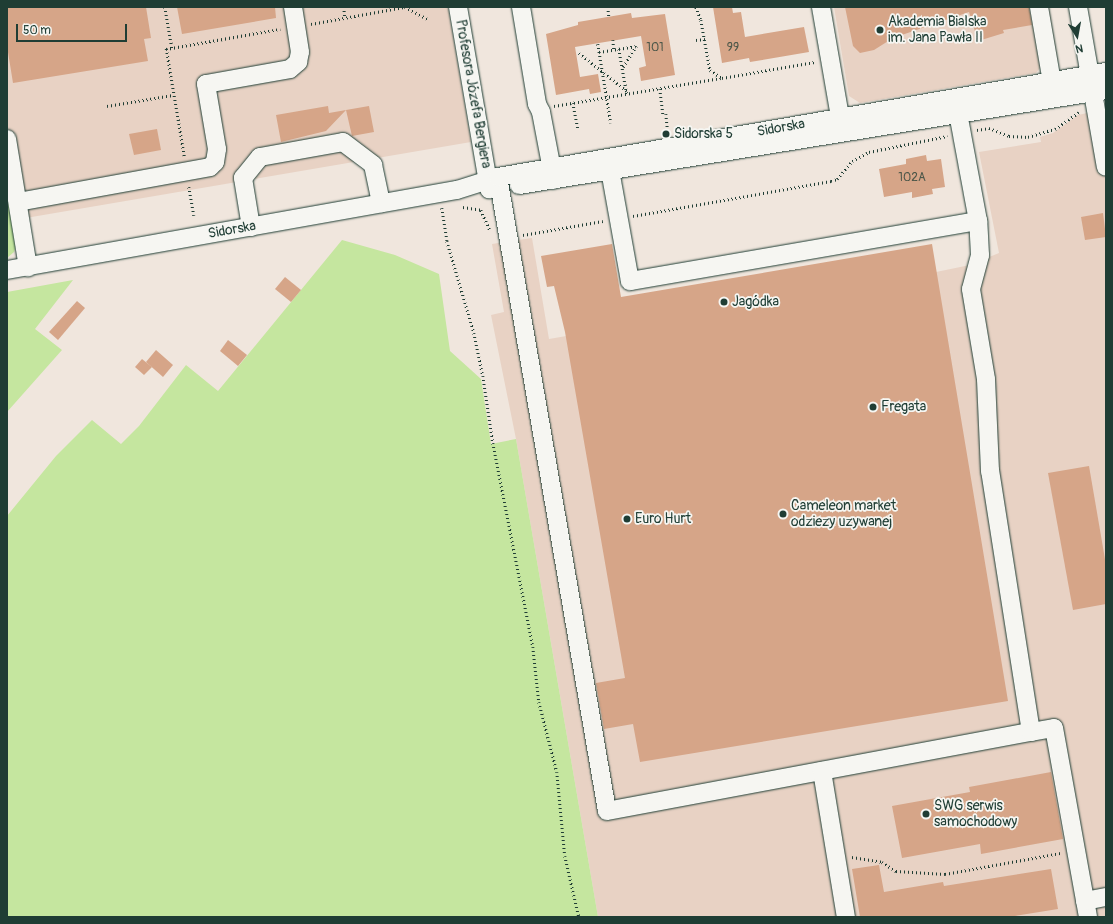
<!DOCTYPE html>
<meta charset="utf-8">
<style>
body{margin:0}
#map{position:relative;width:1113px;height:924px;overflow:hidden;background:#f0e6dd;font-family:Pangolin,sans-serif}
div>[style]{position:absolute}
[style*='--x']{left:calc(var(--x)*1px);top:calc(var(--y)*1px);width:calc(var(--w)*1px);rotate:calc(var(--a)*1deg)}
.built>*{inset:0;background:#e8d2c4}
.green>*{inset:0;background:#c5e69f}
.building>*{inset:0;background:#d6a588}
.path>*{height:2.5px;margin-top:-1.25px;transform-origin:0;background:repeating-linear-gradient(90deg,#1f3d34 0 1px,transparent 0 4px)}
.roads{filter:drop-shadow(0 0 1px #1f3d34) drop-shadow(0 0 1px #1f3d34)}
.minor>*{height:18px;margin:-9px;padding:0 9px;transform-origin:9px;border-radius:9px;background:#f6f6f2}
.dots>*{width:11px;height:11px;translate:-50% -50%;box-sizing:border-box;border:2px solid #f6f6f2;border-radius:50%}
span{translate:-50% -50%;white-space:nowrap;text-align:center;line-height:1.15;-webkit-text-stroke:3.5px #f6f6f2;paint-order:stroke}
.number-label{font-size:12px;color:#4d5749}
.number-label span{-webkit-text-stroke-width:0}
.poi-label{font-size:14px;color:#1f3d34}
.left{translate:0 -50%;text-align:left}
.street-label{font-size:14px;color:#1f3d34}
.frame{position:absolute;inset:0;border:8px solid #1f3d34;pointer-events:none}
.north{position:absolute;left:1057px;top:16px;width:40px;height:40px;-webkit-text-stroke:3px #f6f6f2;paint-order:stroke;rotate:169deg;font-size:11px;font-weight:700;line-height:16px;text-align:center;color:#1f3d34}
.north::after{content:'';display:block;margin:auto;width:14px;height:18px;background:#1f3d34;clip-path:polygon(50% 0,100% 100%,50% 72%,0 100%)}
.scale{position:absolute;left:16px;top:24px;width:111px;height:18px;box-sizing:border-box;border:2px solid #1f3d34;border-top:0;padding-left:5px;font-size:12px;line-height:14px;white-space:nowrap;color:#1f3d34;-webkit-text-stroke:3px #f6f6f2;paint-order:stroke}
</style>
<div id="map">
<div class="built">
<i style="clip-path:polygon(7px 7px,448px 7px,471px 142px,14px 220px,7px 183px)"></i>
<i style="clip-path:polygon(834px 7px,1049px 7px,1058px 61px,1043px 64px,1036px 73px,860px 103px,849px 96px)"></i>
<i style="clip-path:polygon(1106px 109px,1106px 917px,598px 917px,516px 439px,491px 315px,504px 312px,492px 244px,532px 238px,549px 339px,936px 272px,970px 265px,999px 253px,979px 152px,1041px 142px,1040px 137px,1053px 133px,1078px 115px)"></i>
</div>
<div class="green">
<i style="clip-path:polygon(7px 194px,17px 244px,14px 252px,7px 258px)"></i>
<i style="clip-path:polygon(342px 240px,395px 255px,439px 274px,450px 351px,481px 379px,491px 444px,516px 439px,598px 917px,7px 917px,7px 516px,56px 456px,92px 420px,121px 444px,139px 426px,186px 365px,218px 391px)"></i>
<i style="clip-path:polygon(73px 280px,35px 329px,62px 350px,7px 412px,7px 292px)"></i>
</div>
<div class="building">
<i style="clip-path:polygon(7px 7px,146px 7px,151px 38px,144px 39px,148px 61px,13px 83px,7px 46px)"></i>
<i style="clip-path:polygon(177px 7px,275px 7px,276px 18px,182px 34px)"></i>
<i style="clip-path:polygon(713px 7px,732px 7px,733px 13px,741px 12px,745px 37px,804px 27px,809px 52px,750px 62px,749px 58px,722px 63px)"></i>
<i style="clip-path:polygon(845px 7px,1029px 7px,1032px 25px,1003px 30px,1004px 33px,978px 41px,969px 12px,893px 38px,874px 50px,860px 53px,853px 46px)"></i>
<i style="clip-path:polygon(631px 13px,632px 18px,665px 14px,675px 75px,641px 81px,639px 68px,646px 66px,641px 36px,575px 47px,580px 77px,598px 74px,601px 92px,590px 94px,589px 89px,556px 95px,546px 34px,578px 25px,578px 22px)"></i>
<i style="clip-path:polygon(328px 106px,329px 113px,346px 110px,326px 131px,281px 142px,276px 115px)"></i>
<i style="clip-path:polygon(369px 106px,374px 132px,352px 136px,346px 110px)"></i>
<i style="clip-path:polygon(157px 129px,161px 150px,134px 155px,129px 134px)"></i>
<i style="clip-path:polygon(926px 155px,927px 161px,941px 159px,945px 187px,932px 189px,933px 194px,912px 198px,912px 192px,884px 197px,879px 169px,906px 164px,906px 159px)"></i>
<i style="clip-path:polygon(1103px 213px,1106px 237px,1085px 240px,1081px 217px)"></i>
<i style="clip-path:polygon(612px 244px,621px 297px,932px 244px,1008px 701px,640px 762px,633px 724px,604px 729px,596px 683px,625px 678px,565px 332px,554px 286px,547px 287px,541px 256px)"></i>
<i style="clip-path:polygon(285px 277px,301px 290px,291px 302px,275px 289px)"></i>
<i style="clip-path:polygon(77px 301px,85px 308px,58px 340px,49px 332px)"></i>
<i style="clip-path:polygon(228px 340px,247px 355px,238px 366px,220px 351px)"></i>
<i style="clip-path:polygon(156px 350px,173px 365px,163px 377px,146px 362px)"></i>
<i style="clip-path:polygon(142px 359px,152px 367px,144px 375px,135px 367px)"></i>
<i style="clip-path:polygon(1089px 466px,1106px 565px,1106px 604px,1073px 610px,1048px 473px)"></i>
<i style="clip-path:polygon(1051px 772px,1063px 839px,981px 854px,980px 844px,902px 858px,892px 806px,970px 792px,969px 787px)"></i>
<i style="clip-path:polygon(879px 865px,884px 892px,943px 882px,944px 886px,1051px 869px,1058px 909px,1009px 917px,860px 917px,852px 869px)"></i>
</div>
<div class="path">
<i style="--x:165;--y:7;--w:42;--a:80.3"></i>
<i style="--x:344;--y:7;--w:11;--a:85"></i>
<i style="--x:608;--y:7;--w:10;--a:84"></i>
<i style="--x:696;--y:7;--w:14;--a:69"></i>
<i style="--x:701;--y:20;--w:51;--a:79.8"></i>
<i style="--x:710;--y:70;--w:14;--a:34"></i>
<i style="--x:722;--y:78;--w:94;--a:-9.8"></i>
<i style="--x:311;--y:24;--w:96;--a:-10.3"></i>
<i style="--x:405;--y:7;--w:27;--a:28"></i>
<i style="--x:613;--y:40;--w:9;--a:84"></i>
<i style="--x:696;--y:40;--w:9;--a:-6"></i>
<i style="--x:598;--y:44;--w:80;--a:80.7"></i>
<i style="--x:619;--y:49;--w:47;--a:80.1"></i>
<i style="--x:599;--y:52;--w:37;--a:-9"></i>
<i style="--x:579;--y:53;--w:61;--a:38.4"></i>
<i style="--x:623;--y:67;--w:25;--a:-58"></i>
<i style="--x:660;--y:89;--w:26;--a:83"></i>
<i style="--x:573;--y:103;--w:26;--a:79"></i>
<i style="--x:107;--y:106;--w:67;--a:-9.5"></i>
<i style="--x:554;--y:106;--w:169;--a:-9.5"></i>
<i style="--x:666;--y:114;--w:18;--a:84"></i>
<i style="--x:977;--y:130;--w:12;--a:-9"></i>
<i style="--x:989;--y:128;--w:22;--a:22"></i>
<i style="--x:1009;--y:136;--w:19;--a:3"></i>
<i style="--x:1028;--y:137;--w:28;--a:-17"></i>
<i style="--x:1055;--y:129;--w:29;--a:-35"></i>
<i style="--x:184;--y:156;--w:109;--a:-99.5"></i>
<i style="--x:166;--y:49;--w:116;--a:-10"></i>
<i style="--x:189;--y:187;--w:29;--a:80"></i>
<i style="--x:463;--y:207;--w:18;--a:9"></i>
<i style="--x:481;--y:210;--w:22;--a:66"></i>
<i style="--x:442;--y:208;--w:33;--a:81"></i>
<i style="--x:447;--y:241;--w:96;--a:73.6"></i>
<i style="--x:474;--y:333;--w:44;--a:78.2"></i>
<i style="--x:483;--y:376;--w:68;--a:81.5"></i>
<i style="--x:493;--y:443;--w:208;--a:78.9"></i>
<i style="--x:533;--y:647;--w:55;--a:83.8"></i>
<i style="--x:539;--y:702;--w:72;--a:75.6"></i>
<i style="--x:557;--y:772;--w:84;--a:84.6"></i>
<i style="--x:565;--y:856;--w:63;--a:77.1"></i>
<i style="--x:633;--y:216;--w:201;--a:-10"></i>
<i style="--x:831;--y:181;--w:6;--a:-18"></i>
<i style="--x:837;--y:179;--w:23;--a:-50"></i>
<i style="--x:852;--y:161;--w:19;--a:-28"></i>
<i style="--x:869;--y:152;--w:80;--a:-11.6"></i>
<i style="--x:523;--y:235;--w:81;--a:-9.9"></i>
<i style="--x:852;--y:857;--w:30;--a:9"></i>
<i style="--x:882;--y:862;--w:17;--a:33"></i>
<i style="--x:896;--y:871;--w:49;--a:3.5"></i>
<i style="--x:945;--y:874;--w:118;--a:-10.3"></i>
</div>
<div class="roads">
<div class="minor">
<i style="--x:458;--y:7;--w:185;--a:80.3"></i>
<i style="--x:521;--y:7;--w:98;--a:80.6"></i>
<i style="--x:537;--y:104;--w:9;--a:63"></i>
<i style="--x:541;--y:112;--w:69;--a:79.2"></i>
<i style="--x:821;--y:7;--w:123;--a:80.2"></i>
<i style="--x:1039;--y:7;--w:88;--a:80.2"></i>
<i style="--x:1078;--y:7;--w:162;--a:80.1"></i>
<i style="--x:7;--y:139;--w:130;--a:80.7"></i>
<i style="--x:608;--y:159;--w:124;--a:79.8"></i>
<i style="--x:630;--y:281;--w:353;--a:-9.8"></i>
<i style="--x:978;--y:221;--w:121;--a:-100.5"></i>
<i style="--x:498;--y:177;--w:643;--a:80.24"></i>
<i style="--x:607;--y:811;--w:431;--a:-10.6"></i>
<i style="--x:1031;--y:732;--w:264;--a:-98.9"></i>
<i style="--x:990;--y:471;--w:92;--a:-92.5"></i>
<i style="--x:986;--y:379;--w:91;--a:-99.5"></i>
<i style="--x:971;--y:289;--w:35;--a:-75"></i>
<i style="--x:980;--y:255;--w:34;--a:-93"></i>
<i style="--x:519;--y:185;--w:595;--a:-9.19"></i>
<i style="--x:18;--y:202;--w:195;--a:-10.3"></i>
<i style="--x:210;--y:167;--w:7;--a:-45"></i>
<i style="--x:215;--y:162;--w:13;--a:-81"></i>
<i style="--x:217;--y:149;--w:66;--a:-99.6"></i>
<i style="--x:206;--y:84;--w:85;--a:-10.1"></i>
<i style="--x:290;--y:69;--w:11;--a:-41"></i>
<i style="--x:298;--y:62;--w:10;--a:-79"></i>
<i style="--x:300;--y:52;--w:46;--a:-98.8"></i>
<i style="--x:251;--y:227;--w:50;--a:-99.3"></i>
<i style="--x:243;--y:178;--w:27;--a:-51"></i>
<i style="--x:260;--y:157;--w:84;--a:-10.2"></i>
<i style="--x:343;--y:142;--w:38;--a:37"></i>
<i style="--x:373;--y:165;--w:39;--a:78"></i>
<i style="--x:7;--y:270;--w:457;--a:-10.1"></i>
<i style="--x:457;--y:190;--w:43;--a:-17.6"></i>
<i style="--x:498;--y:177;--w:617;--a:-9.8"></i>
<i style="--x:1031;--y:732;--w:23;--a:-10"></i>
<i style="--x:1054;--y:728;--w:192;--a:79.8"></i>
<i style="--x:822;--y:771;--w:148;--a:80.7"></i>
<i style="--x:1085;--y:901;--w:21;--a:-11"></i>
</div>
</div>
<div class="dots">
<i style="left:880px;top:30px;background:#1f3d34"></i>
<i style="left:666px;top:134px;background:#1f3d34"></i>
<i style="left:724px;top:302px;background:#1f3d34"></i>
<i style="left:873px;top:407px;background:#1f3d34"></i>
<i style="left:783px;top:514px;background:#1f3d34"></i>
<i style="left:627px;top:519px;background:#1f3d34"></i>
<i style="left:926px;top:814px;background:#1f3d34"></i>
</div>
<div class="number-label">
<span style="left:655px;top:48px">101</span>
<span style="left:733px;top:48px">99</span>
<span style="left:912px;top:178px">102A</span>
</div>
<div class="poi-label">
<span class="left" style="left:888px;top:30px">Akademia Bialska<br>im. Jana Pawła II</span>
<span class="left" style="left:674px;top:134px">Sidorska 5</span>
<span class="left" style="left:732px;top:302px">Jagódka</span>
<span class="left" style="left:881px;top:407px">Fregata</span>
<span class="left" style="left:791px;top:514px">Cameleon market<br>odziezy uzywanej</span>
<span class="left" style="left:635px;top:519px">Euro Hurt</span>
<span class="left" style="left:934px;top:814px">SWG serwis<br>samochodowy</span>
</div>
<div class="street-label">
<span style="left:473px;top:94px;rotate:80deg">Profesora Józefa Bergiera</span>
<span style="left:781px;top:128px;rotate:-10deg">Sidorska</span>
<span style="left:232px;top:230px;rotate:-10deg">Sidorska</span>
</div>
<div class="frame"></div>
<div class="north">N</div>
<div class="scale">50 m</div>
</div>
